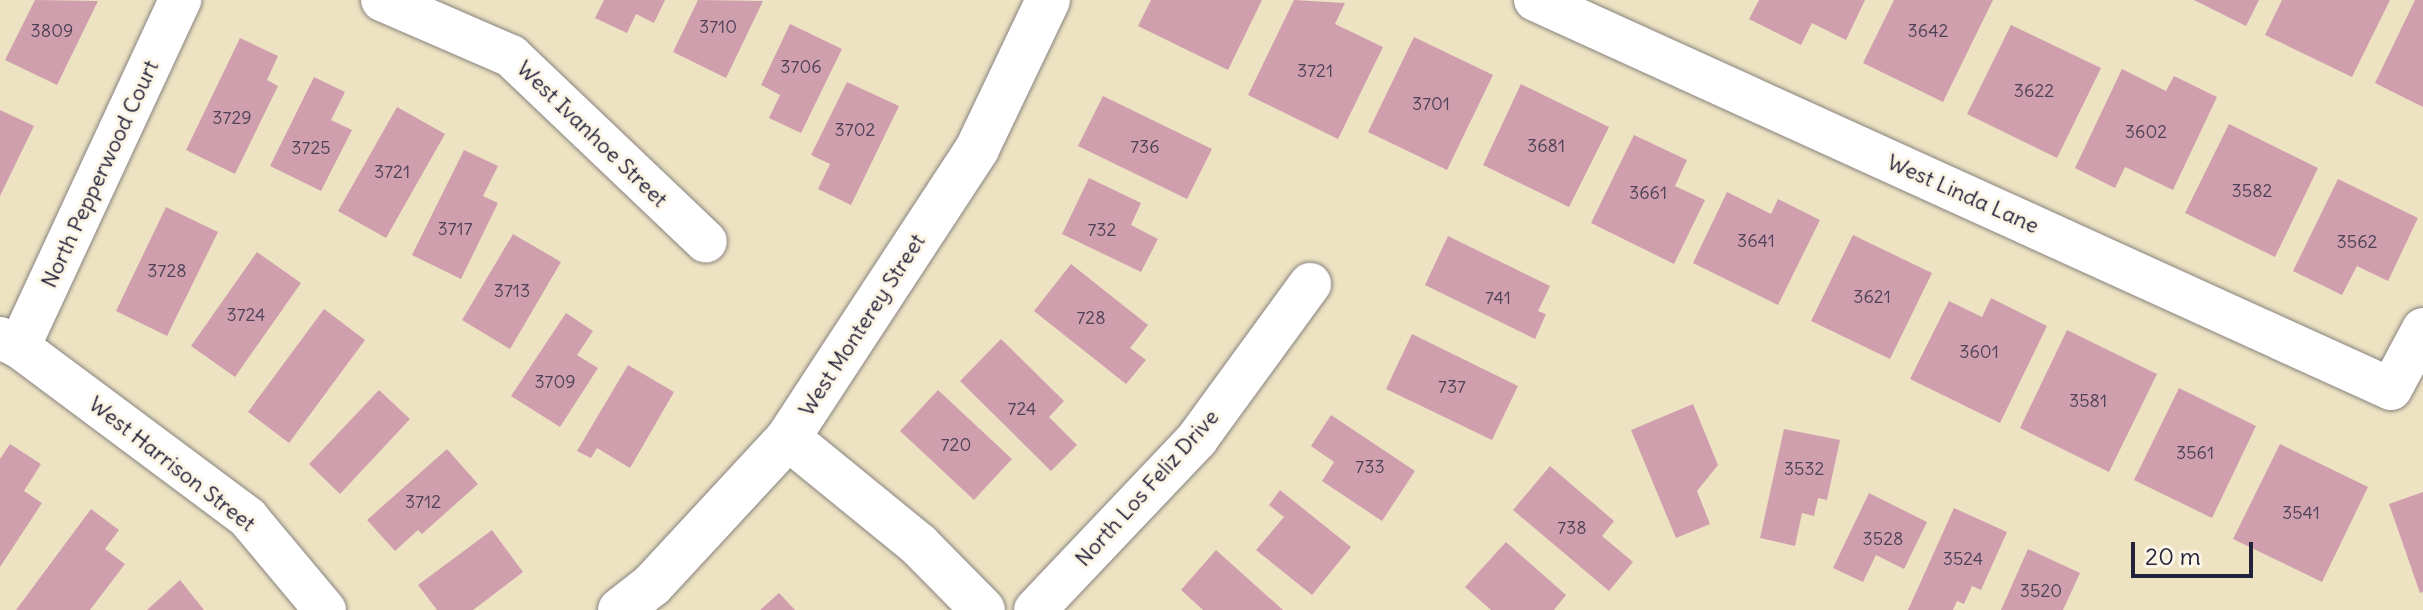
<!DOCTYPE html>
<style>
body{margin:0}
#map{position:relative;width:2423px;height:610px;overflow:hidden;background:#ede3c3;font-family:Delius,sans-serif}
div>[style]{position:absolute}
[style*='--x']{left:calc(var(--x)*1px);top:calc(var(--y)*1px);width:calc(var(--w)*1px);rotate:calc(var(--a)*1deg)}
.building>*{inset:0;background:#d09fae}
.roads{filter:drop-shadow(0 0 2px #88827f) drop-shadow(0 0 2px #88827f)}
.street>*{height:42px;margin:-21px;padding:0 21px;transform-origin:21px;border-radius:21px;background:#fff}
.secondary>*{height:44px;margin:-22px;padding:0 22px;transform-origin:22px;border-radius:22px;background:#fff}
span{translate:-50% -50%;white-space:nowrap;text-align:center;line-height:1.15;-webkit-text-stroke:6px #fcf5e5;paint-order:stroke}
.number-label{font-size:18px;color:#4e4158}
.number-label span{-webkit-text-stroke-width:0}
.street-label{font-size:22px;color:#22223b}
.scale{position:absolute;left:2131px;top:542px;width:122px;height:36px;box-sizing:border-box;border:4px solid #22223b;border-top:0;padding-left:10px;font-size:24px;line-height:28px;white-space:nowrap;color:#22223b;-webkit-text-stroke:6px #fcf5e5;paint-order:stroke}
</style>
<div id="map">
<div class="building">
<i style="clip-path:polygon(35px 0,98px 1px,57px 85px,5px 60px)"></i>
<i style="clip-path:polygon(604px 0,665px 0,654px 23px,636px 14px,627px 33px,595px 18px)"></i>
<i style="clip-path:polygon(698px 0,763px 1px,726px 78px,673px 52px)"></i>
<i style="clip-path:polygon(1151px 0,1262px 0,1228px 70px,1138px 26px)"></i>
<i style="clip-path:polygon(1294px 0,1345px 3px,1335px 24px,1383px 47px,1338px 139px,1248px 95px)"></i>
<i style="clip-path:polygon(1759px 0,1865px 0,1846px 40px,1812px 23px,1801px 45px,1749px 19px)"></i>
<i style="clip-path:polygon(1894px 0,1993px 0,1943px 102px,1863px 63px)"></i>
<i style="clip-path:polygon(2194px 0,2259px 0,2246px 26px)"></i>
<i style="clip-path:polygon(2282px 0,2390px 0,2352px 77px,2265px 35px)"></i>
<i style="clip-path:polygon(2415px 0,2423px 0,2423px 107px,2375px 83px)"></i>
<i style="clip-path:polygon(790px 24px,842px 49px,801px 133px,769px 118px,780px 95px,761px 85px)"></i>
<i style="clip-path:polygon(2011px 25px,2101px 68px,2057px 158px,1967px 114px)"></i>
<i style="clip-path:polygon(1414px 37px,1493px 75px,1447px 170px,1368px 132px)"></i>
<i style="clip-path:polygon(240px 38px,278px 56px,267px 80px,278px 86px,235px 174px,186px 150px)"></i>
<i style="clip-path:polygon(2122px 69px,2166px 91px,2174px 76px,2217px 97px,2173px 190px,2125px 167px,2115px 188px,2075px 168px)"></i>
<i style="clip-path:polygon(314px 77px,345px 92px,331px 120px,352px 130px,321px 191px,270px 166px)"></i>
<i style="clip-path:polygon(847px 82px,899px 106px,851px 205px,818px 189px,830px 164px,811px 155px)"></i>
<i style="clip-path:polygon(1521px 84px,1609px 127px,1569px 207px,1483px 165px)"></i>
<i style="clip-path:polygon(1103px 96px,1212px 149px,1187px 199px,1078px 146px)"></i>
<i style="clip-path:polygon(397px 107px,445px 134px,386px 238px,338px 211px)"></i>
<i style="clip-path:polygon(0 110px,34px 126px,0 196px)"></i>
<i style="clip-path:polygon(2229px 124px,2318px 168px,2275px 257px,2185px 213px)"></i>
<i style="clip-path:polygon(1634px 135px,1687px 160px,1675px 186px,1705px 200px,1674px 264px,1591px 223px)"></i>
<i style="clip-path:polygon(464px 150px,498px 166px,483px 196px,498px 203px,461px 279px,412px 255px)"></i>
<i style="clip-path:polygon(1089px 178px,1141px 203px,1131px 225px,1158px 239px,1141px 272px,1062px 234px)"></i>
<i style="clip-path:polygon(2338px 179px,2418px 218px,2388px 281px,2357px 266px,2342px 295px,2293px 271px)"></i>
<i style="clip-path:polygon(1727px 192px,1771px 214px,1778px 199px,1820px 220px,1778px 305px,1693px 263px)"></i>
<i style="clip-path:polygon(166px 207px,218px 232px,167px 336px,116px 311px)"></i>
<i style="clip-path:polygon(513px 234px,561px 262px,510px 349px,462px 320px)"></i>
<i style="clip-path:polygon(1853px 235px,1932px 273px,1890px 359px,1811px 321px)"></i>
<i style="clip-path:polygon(1448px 236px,1550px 286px,1538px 311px,1546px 314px,1535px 339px,1425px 285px)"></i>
<i style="clip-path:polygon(257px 252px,301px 283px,235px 377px,191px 346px)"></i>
<i style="clip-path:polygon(1071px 264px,1148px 325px,1130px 348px,1146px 360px,1126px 384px,1034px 311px)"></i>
<i style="clip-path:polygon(1991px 298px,2047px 326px,2000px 423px,1910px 379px,1949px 301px,1982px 317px)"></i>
<i style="clip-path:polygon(324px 309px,365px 340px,289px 443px,248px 412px)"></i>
<i style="clip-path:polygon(566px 313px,593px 331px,577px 355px,598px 368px,560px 427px,511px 396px)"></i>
<i style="clip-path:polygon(2067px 330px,2157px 374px,2109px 472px,2020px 428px)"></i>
<i style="clip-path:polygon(1412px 334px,1518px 386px,1492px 440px,1386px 389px)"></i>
<i style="clip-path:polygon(1001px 339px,1064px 401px,1049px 417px,1077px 445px,1051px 471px,960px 381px)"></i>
<i style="clip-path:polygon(628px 365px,674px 392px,630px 468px,597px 448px,591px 458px,577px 451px)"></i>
<i style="clip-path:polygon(2179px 388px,2256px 426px,2212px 518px,2134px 480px)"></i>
<i style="clip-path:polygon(379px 390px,410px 419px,340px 494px,309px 464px)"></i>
<i style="clip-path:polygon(938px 390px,1012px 459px,974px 500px,900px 431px)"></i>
<i style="clip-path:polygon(1693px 404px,1718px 465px,1697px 491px,1710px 524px,1676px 538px,1631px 430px)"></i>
<i style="clip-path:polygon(1331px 415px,1415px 471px,1382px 521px,1322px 481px,1334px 462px,1311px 446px)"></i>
<i style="clip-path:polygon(1784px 429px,1840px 440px,1827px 500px,1818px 498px,1814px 516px,1802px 513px,1795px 546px,1760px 538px)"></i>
<i style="clip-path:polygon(10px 444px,41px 464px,24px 491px,42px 503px,0 567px,0 459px)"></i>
<i style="clip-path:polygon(2280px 444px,2368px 487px,2322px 582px,2233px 539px)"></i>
<i style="clip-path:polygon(447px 449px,478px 484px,422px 534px,418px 530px,395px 551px,367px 520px)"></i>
<i style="clip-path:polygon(1550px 466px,1614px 521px,1602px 536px,1633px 562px,1609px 591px,1513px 510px)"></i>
<i style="clip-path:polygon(1280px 490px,1351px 547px,1312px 595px,1256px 550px,1284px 517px,1269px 505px)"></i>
<i style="clip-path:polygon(2423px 492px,2423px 592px,2420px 593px,2389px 504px)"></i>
<i style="clip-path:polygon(1869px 493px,1927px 522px,1904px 569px,1876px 555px,1863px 582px,1833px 568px)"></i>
<i style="clip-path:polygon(1954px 508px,2007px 532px,1981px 590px,1972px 586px,1964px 604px,1957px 601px,1953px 610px,1908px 610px)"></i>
<i style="clip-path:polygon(91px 509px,119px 530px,105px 549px,125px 564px,90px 610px,16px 610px)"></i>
<i style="clip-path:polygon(492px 530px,523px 572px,473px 610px,437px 610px,418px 585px)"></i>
<i style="clip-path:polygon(1506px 542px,1566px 595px,1554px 610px,1491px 610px,1465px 587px)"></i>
<i style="clip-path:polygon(2028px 549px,2080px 573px,2063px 610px,2001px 610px)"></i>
<i style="clip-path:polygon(1216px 550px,1283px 610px,1203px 610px,1181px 590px)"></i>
<i style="clip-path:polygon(180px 580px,204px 610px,147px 610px)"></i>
<i style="clip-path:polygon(779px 593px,795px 610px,760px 610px)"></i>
</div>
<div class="roads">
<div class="street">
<i style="--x:382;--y:0;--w:141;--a:23.5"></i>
<i style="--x:511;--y:56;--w:269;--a:43.6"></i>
<i style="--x:1535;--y:0;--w:940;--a:24.44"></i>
<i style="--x:2391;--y:389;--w:68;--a:-61.9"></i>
<i style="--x:0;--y:338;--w:21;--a:25"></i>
<i style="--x:19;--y:347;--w:286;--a:36.7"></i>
<i style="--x:248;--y:518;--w:120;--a:50.1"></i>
<i style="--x:19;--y:347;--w:383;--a:-65.1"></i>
<i style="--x:1035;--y:610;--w:236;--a:-46.5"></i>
<i style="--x:1197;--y:439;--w:192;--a:-53.9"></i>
</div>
<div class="secondary">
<i style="--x:788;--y:438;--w:169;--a:39.2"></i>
<i style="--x:919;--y:545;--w:91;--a:45.4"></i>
<i style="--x:620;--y:610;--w:41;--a:-38"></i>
<i style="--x:652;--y:585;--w:200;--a:-47.2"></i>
<i style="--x:788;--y:438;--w:345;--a:-56.8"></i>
<i style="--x:977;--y:149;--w:165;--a:-64.5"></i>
</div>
</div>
<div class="number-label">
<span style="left:718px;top:27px">3710</span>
<span style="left:52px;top:31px">3809</span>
<span style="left:1928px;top:31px">3642</span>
<span style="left:801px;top:67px">3706</span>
<span style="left:1315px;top:71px">3721</span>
<span style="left:2034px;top:91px">3622</span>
<span style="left:1431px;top:104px">3701</span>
<span style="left:232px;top:118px">3729</span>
<span style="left:855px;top:130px">3702</span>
<span style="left:2146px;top:132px">3602</span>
<span style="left:1546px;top:146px">3681</span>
<span style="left:1145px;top:147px">736</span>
<span style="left:311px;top:148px">3725</span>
<span style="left:392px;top:172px">3721</span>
<span style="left:2252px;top:191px">3582</span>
<span style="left:1648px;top:193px">3661</span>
<span style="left:455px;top:229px">3717</span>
<span style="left:1102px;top:230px">732</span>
<span style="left:1756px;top:241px">3641</span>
<span style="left:2357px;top:242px">3562</span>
<span style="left:167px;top:271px">3728</span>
<span style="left:512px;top:291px">3713</span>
<span style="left:1872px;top:297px">3621</span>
<span style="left:1498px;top:298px">741</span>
<span style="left:246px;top:315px">3724</span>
<span style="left:1091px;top:318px">728</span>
<span style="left:1979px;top:352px">3601</span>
<span style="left:555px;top:382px">3709</span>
<span style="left:1452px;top:387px">737</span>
<span style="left:2088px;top:401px">3581</span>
<span style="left:1022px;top:409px">724</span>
<span style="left:956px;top:445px">720</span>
<span style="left:2195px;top:453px">3561</span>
<span style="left:1370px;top:467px">733</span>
<span style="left:1804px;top:469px">3532</span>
<span style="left:423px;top:502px">3712</span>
<span style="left:2301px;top:513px">3541</span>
<span style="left:1572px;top:528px">738</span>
<span style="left:1883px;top:539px">3528</span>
<span style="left:1963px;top:559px">3524</span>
<span style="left:2041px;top:591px">3520</span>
</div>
<div class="street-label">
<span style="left:592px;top:134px;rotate:44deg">West Ivanhoe Street</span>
<span style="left:100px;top:174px;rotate:-65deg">North Pepperwood Court</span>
<span style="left:1963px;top:194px;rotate:24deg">West Linda Lane</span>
<span style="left:862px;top:325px;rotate:-57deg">West Monterey Street</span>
<span style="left:172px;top:464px;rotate:38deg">West Harrison Street</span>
<span style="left:1147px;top:488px;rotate:-48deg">North Los Feliz Drive</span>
</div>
<div class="scale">20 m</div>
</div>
